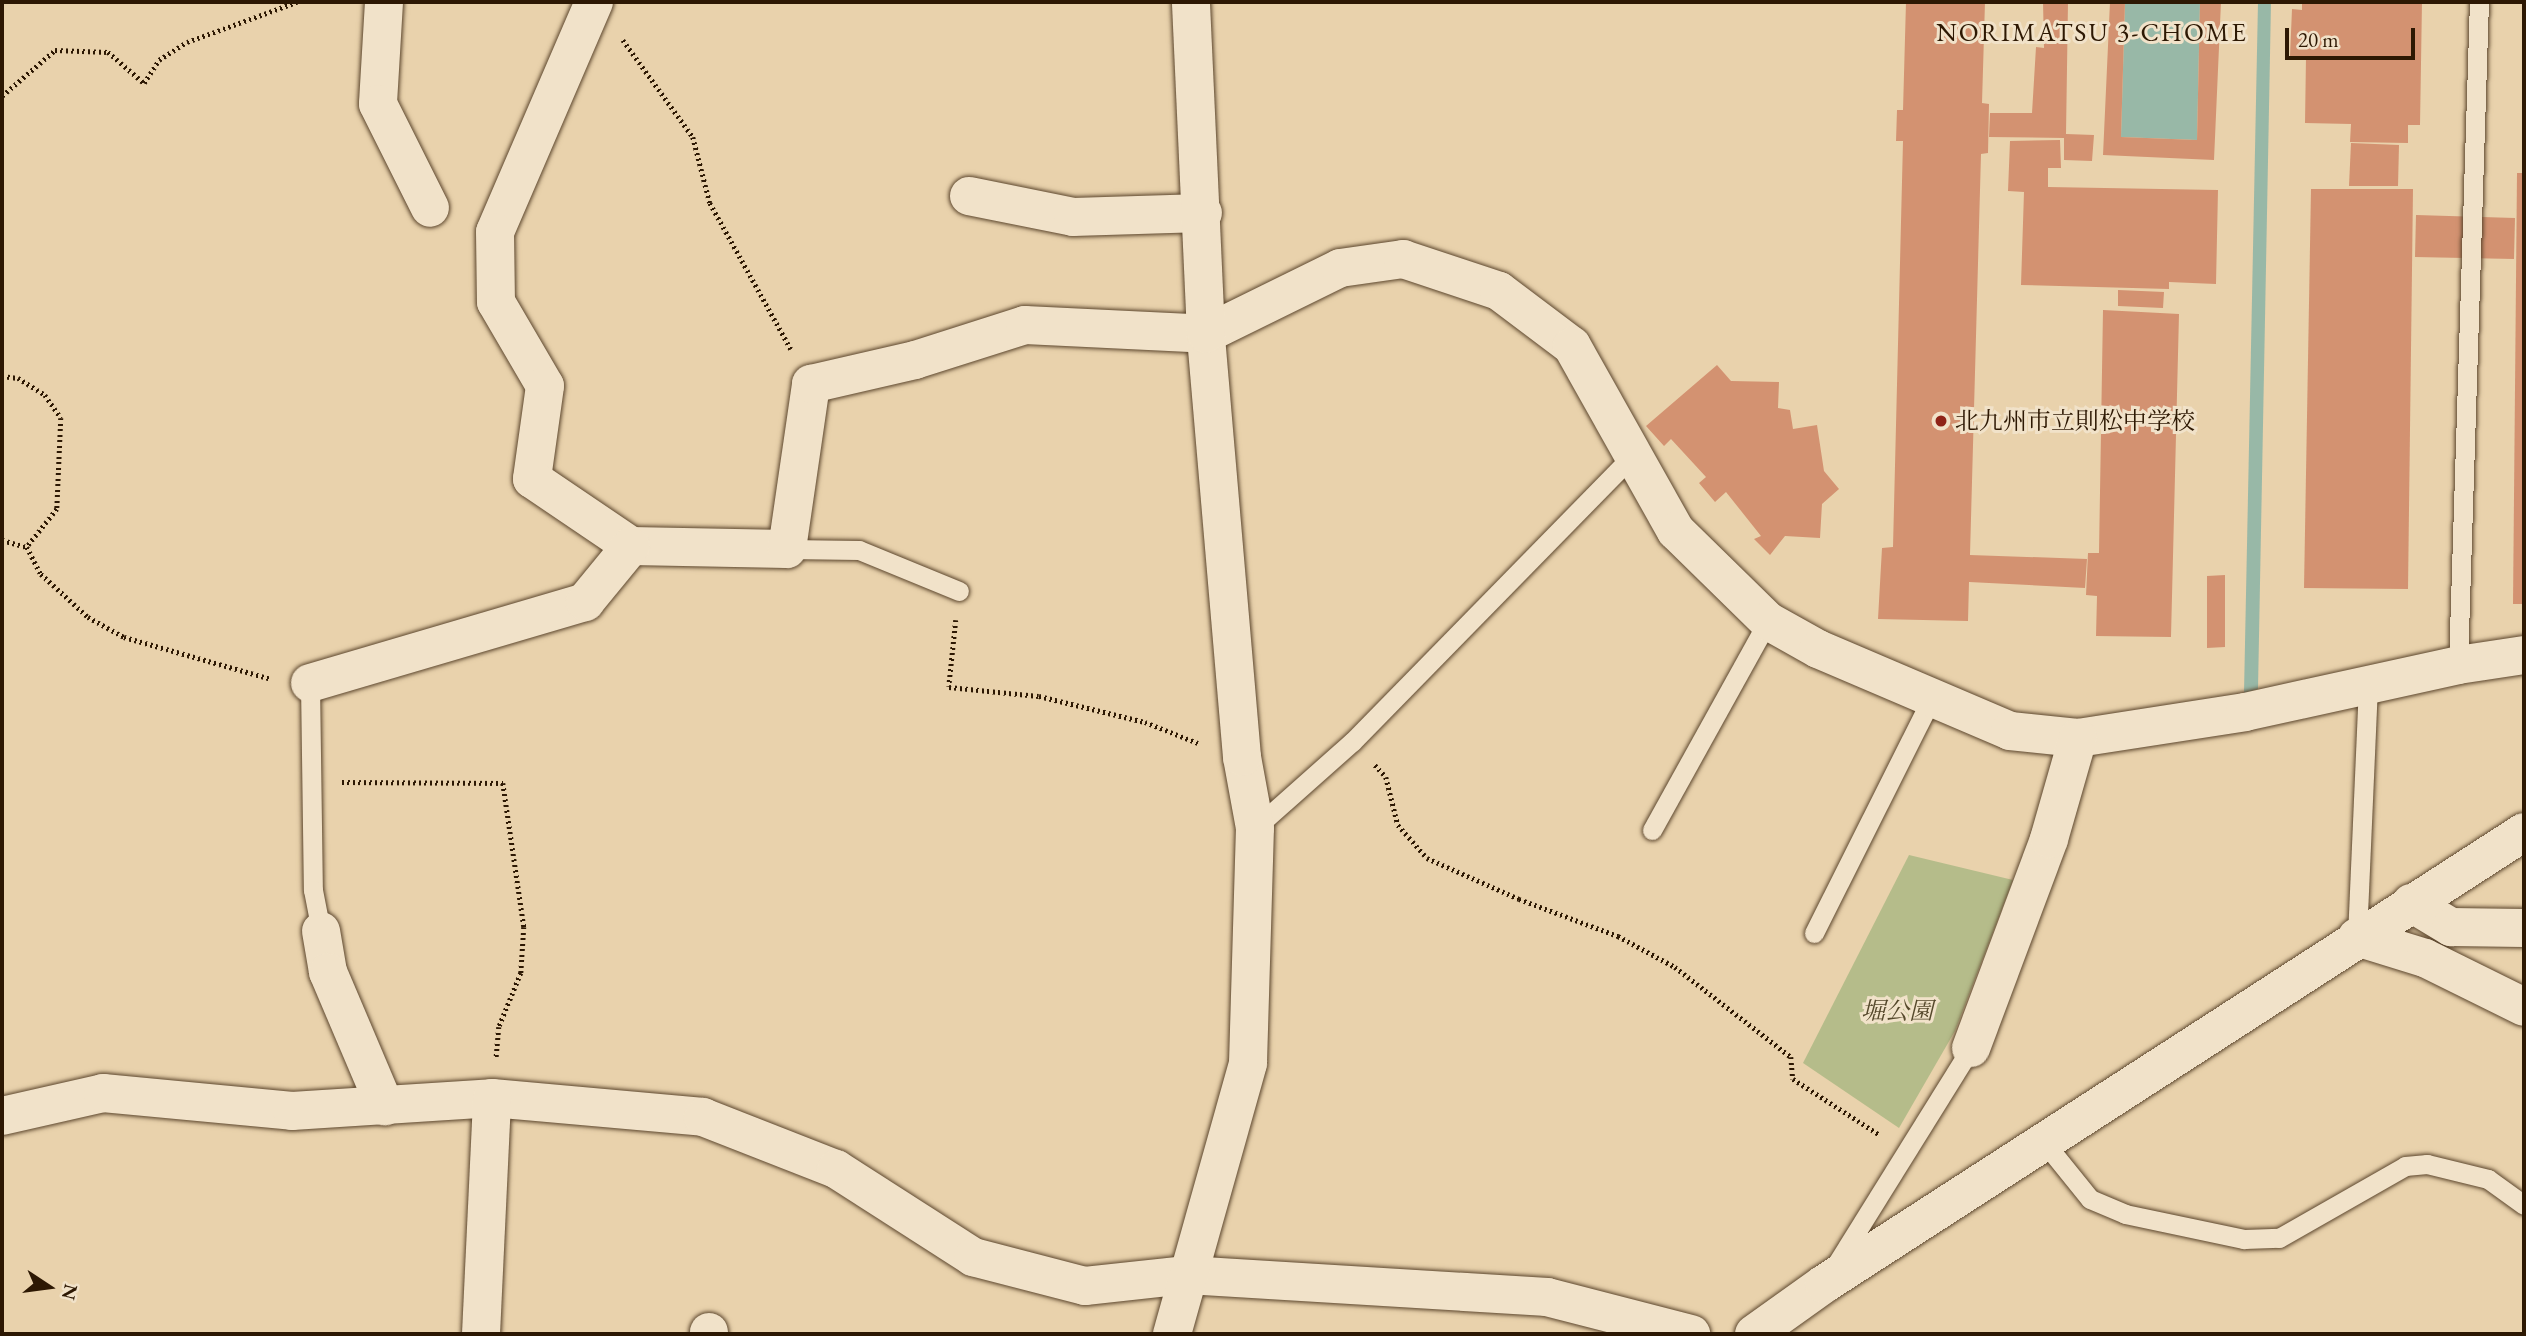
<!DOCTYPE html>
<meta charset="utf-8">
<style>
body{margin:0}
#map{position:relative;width:2526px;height:1336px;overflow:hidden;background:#e9d2ac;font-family:"EB Garamond","Noto Serif JP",serif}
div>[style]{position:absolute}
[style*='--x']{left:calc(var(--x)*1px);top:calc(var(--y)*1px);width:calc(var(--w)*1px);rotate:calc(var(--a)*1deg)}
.green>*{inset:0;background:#b5bc8a}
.water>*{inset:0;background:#98b8a7}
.building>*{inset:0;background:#d39271}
.path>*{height:4.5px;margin-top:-2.25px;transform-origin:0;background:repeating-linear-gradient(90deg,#2d1803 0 2px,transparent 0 5.5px)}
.roads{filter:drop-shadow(0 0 2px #5c462d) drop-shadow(0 0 2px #5c462d)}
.service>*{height:19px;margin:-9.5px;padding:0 9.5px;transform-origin:9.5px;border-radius:9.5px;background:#f1e2c9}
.minor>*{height:38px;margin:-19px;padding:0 19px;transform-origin:19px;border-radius:19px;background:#f1e2c9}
.dots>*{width:19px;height:19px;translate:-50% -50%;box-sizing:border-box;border:4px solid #f1e2c9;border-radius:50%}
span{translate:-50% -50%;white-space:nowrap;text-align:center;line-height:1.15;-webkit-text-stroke:6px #f1e2c9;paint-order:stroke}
.poi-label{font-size:24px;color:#2d1803}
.left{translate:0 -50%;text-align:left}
.park-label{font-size:24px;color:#56492c;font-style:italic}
.neighbourhood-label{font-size:26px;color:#2d1803;letter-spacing:2px}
.frame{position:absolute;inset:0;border:4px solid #2d1803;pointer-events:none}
.north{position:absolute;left:14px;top:1252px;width:70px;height:70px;-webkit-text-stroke:5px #f1e2c9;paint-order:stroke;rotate:103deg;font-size:19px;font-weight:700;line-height:28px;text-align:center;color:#2d1803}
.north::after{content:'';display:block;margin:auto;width:24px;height:32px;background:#2d1803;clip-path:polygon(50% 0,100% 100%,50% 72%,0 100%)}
.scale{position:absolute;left:2285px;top:28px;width:130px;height:32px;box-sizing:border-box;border:4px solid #2d1803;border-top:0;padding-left:9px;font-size:21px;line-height:24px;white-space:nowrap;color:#2d1803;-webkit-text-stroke:5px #f1e2c9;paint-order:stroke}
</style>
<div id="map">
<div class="green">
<i style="clip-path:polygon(1909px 855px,2013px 880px,1955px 1031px,1899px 1128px,1803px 1063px)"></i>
</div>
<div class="water">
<i style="clip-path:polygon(2125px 2px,2200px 2px,2197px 140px,2121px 137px)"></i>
<i style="clip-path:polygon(2258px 2px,2271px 2px,2258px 689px,2244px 693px)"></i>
</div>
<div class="building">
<i style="clip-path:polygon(1906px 2px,1985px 2px,1982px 103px,1989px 104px,1988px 153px,1981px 154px,1970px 555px,2087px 559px,2085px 588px,1969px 582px,1968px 621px,1878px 619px,1882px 548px,1893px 547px,1903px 141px,1896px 141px,1897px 110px,1903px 110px)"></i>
<i style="clip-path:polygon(2043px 2px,2068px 2px,2066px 134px,2094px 135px,2092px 161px,2064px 160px,2064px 138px,1989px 137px,1990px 113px,2032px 113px,2036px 47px,2044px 48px)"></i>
<i style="clip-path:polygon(2110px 2px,2125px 2px,2121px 137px,2197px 140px,2200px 2px,2221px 2px,2214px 160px,2103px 155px)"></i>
<i style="clip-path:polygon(2302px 2px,2422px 2px,2420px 125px,2408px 125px,2408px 143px,2350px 142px,2351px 124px,2305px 123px,2306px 57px,2290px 56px,2292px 9px,2302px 10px)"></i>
<i style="clip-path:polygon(2060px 140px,2061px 168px,2048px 168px,2048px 187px,2218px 190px,2216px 284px,2169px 282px,2169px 289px,2021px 285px,2024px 192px,2008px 191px,2010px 141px)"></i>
<i style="clip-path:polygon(2351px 143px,2399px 145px,2398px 186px,2349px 186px)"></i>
<i style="clip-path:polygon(2517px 173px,2524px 173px,2524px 604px,2513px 604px)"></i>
<i style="clip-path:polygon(2311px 189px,2413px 189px,2408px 589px,2304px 588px)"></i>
<i style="clip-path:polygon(2416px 215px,2515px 218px,2514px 259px,2415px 257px)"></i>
<i style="clip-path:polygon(2118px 290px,2164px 292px,2163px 308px,2118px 306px)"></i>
<i style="clip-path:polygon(2103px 310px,2179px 314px,2171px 637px,2096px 636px,2097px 596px,2086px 595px,2088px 553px,2099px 553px)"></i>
<i style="clip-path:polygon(1717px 365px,1731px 381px,1779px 382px,1778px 408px,1790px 410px,1793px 429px,1817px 425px,1824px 471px,1839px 489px,1822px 504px,1820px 538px,1785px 536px,1770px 555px,1754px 539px,1761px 536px,1726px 492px,1715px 502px,1699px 483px,1706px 477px,1671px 439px,1664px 446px,1646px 426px)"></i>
<i style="clip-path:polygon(2225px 575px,2225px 647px,2207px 648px,2207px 576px)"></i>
</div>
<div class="path">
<i style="--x:623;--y:40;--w:120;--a:54.2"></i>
<i style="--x:693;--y:137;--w:68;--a:75.6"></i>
<i style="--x:710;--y:203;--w:167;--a:61"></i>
<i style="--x:2;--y:96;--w:70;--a:-41"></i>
<i style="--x:55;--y:50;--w:53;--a:2.2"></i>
<i style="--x:108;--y:52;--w:48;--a:40.7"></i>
<i style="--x:144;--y:83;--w:27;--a:-57"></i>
<i style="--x:159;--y:60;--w:33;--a:-33"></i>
<i style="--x:187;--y:42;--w:117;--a:-20"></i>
<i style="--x:2;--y:376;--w:16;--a:7"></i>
<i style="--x:18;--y:378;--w:32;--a:32"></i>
<i style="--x:45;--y:395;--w:28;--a:55"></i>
<i style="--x:61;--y:418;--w:91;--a:92.5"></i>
<i style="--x:57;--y:509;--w:48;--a:128.3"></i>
<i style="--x:27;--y:547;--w:30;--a:63"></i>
<i style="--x:41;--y:574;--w:64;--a:42.5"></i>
<i style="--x:88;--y:617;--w:41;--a:29.1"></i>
<i style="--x:124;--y:637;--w:153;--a:15.9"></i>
<i style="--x:2;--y:540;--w:26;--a:16"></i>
<i style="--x:956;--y:620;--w:67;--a:96"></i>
<i style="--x:949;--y:687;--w:90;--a:5.7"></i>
<i style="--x:1039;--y:696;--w:109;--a:13.8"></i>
<i style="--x:1145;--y:722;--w:57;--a:21.6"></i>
<i style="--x:1375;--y:765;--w:16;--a:47"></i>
<i style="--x:1386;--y:777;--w:49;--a:76"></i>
<i style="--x:1398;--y:825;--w:44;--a:48.7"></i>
<i style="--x:1427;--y:858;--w:101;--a:24"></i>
<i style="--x:1519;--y:899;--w:106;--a:20.5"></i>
<i style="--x:1618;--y:936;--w:65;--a:28.5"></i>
<i style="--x:1675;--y:967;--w:147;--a:37.8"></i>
<i style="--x:1791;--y:1057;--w:22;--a:85"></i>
<i style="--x:1793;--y:1079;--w:103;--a:32.8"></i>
<i style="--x:342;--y:782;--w:161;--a:0.4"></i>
<i style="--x:503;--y:783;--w:146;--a:81.7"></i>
<i style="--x:524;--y:927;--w:46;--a:93.7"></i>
<i style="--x:521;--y:973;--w:58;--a:112.2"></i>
<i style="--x:499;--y:1027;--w:32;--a:95"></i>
</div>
<div class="roads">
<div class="service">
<i style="--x:787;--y:549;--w:72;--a:0.8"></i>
<i style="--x:859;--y:550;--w:108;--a:22.3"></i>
<i style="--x:2458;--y:665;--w:663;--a:-88.19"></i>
<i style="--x:310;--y:683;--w:207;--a:89.2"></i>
<i style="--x:313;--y:890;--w:42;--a:79"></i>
<i style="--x:1255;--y:828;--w:130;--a:-41.6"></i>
<i style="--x:1352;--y:742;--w:403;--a:-45.6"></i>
<i style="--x:1652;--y:830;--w:239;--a:-61"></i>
<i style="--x:1814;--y:933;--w:262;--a:-63.4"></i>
<i style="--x:2357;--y:937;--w:252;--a:-87.5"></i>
<i style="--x:2044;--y:1142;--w:73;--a:51.1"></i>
<i style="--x:2090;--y:1199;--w:38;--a:23"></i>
<i style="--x:2125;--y:1214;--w:122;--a:11.9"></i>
<i style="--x:2244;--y:1239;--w:35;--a:-2"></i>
<i style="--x:2279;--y:1238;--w:145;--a:-29.7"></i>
<i style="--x:2405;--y:1166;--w:22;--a:-5"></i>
<i style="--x:2427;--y:1164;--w:63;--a:13.8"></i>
<i style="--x:2488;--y:1179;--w:44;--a:35.8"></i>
<i style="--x:1834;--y:1268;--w:259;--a:-58.1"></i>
</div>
<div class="minor">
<i style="--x:384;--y:2;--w:102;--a:93.4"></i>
<i style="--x:378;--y:104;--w:116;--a:63.4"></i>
<i style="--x:594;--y:2;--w:250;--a:113.3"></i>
<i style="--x:495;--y:232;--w:70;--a:89.2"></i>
<i style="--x:496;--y:302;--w:97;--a:59.7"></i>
<i style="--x:545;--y:386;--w:94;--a:98"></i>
<i style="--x:532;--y:479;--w:120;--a:34.1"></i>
<i style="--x:631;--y:546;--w:156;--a:1.1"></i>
<i style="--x:787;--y:549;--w:167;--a:-81.7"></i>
<i style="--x:811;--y:384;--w:107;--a:-13"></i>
<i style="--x:915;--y:360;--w:115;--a:-17.7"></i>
<i style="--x:1025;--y:325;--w:181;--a:2.8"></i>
<i style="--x:1206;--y:334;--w:149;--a:-26.2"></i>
<i style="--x:1340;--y:268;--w:64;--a:-8.1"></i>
<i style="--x:1403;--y:259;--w:101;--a:18.4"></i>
<i style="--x:1499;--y:291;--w:91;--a:37"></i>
<i style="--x:1572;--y:346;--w:212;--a:60.7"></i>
<i style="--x:1676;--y:531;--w:129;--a:44.4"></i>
<i style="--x:1768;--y:621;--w:57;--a:29.2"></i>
<i style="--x:1818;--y:649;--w:209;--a:23.1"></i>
<i style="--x:2010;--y:731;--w:68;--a:5.9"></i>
<i style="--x:2078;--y:738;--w:169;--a:-8.8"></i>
<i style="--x:2245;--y:712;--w:218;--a:-12.4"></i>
<i style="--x:2458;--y:665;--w:67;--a:-8.6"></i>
<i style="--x:969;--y:196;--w:106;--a:11.4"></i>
<i style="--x:1073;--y:217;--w:130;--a:-1.8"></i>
<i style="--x:310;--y:683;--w:287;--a:-16.4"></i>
<i style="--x:585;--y:602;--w:72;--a:-50.6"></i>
<i style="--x:2411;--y:903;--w:47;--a:31"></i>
<i style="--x:2451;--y:927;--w:73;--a:0.8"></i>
<i style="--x:321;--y:931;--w:42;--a:80.3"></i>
<i style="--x:328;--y:972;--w:146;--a:67"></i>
<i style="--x:2357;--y:937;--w:71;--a:17.2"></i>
<i style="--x:2425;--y:958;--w:110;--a:26.3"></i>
<i style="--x:1971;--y:1048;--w:223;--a:-69.5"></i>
<i style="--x:2049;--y:839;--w:105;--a:-74"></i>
<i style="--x:2;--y:1116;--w:104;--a:-12.8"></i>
<i style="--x:103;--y:1093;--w:190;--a:5.4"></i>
<i style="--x:292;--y:1111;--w:200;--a:-3.7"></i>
<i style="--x:492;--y:1098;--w:212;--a:5.1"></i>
<i style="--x:703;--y:1117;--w:143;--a:21.4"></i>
<i style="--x:836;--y:1169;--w:163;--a:32.7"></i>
<i style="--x:973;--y:1257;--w:116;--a:14.5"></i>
<i style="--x:1085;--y:1286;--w:103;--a:-6.2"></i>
<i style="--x:1187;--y:1275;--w:361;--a:3.5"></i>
<i style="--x:1547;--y:1297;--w:149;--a:14.4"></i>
<i style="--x:481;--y:1334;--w:236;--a:-87.3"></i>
<i style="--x:709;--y:1334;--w:2;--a:-90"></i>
<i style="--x:1172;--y:1334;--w:281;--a:-74.3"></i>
<i style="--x:1248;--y:1063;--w:235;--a:-88.3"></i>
<i style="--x:1255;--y:828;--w:72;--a:-100.4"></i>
<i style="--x:1242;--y:757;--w:425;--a:-94.9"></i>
<i style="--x:1206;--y:334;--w:332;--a:-92.6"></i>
<i style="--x:1754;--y:1334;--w:86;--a:-35.5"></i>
<i style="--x:1824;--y:1284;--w:833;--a:-32.85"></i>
</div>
</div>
<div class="dots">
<i style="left:1941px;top:421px;background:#8f2418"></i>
</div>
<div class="poi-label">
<span class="left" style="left:1955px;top:421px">北九州市立則松中学校</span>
</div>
<div class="park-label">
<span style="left:1897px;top:1011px">堀公園</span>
</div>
<div class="neighbourhood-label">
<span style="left:2092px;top:33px">NORIMATSU 3-CHOME</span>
</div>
<div class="frame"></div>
<div class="north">N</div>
<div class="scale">20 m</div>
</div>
